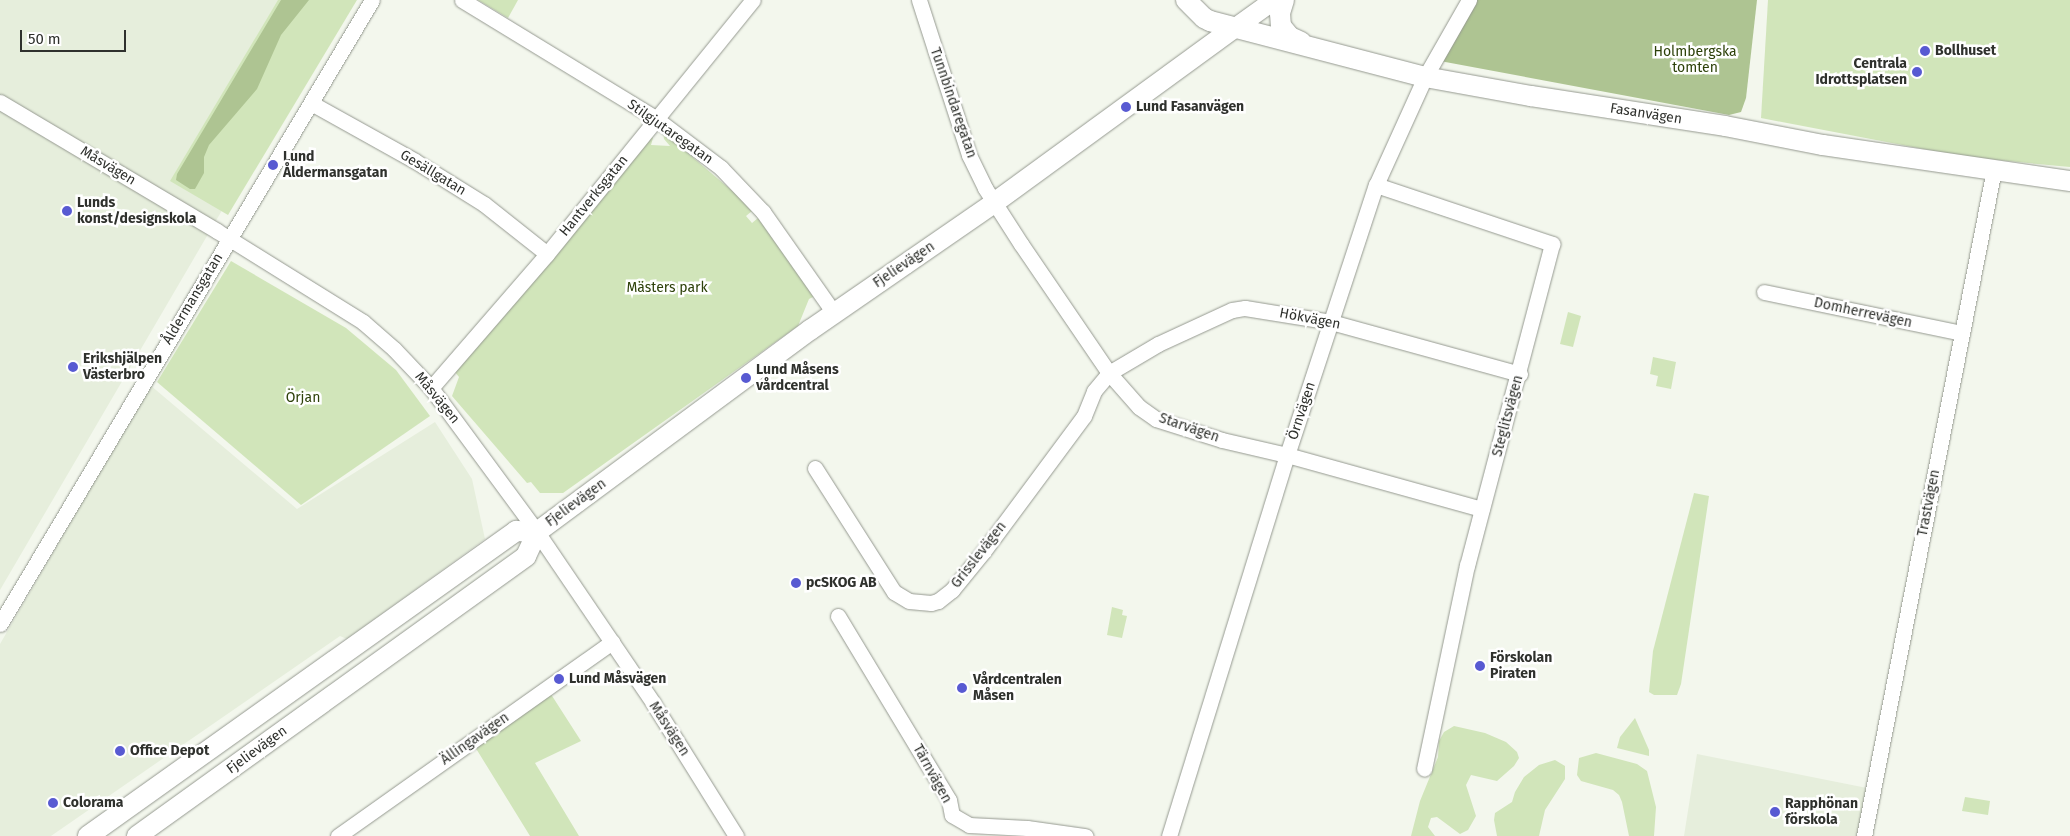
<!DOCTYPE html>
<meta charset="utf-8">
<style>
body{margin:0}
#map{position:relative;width:2070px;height:836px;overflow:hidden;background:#f3f7ed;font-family:"Fira Sans",sans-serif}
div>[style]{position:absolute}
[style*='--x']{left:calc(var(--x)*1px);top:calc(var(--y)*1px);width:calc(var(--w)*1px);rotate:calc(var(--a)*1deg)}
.built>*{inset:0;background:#e6eedc}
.green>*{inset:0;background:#d1e5ba}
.forest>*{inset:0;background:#aec492}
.roads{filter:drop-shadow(0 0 1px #959990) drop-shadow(0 0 1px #959990)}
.minor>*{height:15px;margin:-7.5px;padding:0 7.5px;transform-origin:7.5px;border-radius:7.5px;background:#fff}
.tertiary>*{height:19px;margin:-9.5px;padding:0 9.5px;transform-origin:9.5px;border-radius:9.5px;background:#fff}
.secondary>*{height:20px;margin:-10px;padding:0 10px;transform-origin:10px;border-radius:10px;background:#fff}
.dots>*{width:14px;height:14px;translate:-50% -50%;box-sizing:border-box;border:2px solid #fff;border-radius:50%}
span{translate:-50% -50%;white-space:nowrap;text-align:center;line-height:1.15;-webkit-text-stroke:5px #fff;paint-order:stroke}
.poi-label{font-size:14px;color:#2f312d;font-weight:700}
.left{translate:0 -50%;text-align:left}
.right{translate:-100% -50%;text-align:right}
.park-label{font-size:14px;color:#2d4109}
.street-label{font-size:14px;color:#2f312d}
.scale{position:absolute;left:20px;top:30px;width:106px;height:22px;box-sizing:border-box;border:2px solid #2f312d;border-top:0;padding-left:6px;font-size:15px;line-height:18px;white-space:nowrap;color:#2f312d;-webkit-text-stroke:4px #fff;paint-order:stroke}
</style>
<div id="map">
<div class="built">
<i style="clip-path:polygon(0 0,345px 0,0 590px)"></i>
<i style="clip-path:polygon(150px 385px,297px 509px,435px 422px,472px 479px,485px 539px,347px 639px,340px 636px,51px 836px,0 836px,0 644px)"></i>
<i style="clip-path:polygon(1697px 754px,1867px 788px,1857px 836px,1684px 836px)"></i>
</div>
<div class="green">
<i style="clip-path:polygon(278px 0,357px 0,228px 215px,170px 181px)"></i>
<i style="clip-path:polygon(478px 0,518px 0,508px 18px)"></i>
<i style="clip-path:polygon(1768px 0,2070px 0,2070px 167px,1965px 157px,1761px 118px)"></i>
<i style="clip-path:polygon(663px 132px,737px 195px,752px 211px,746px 216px,752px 223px,758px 218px,815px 296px,809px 299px,798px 326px,563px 493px,540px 493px,531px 482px,527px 483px,452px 396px,459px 377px,455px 372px,651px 136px,653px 138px,651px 145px,670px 146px,664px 139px)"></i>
<i style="clip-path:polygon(231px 261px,346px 328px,396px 370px,430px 416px,301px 505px,157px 382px)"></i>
<i style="clip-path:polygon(1568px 312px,1581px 316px,1573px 347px,1560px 344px)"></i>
<i style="clip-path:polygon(1653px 357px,1676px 362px,1671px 389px,1656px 386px,1658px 376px,1650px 374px)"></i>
<i style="clip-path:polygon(1694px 493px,1709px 496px,1681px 684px,1677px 695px,1654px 695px,1649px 692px,1653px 651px)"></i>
<i style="clip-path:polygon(1112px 607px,1123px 610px,1122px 615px,1127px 616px,1122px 638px,1107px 635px)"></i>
<i style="clip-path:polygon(547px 688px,581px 741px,535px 763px,579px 836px,530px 836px,472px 742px)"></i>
<i style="clip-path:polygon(1635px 718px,1649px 750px,1649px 756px,1617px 748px,1620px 737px)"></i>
<i style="clip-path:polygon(1454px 726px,1485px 733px,1506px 742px,1517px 752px,1519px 758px,1514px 766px,1497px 781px,1471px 775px,1466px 785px,1476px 816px,1468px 830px,1460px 834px,1437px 817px,1431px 818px,1428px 827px,1435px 836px,1411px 836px,1420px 801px,1438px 757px,1439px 741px,1444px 732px)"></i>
<i style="clip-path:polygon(1596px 753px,1637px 764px,1647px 771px,1656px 807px,1654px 836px,1629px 836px,1622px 802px,1619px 795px,1613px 790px,1581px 781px,1577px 775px,1579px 758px)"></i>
<i style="clip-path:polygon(1555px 760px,1565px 766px,1565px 779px,1545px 810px,1539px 836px,1497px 836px,1494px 820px,1495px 813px,1512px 802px,1515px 792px,1524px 777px,1539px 765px)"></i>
<i style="clip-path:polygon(1965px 797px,1990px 801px,1988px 815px,1962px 811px)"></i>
</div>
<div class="forest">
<i style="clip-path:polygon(281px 0,309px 0,281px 35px,257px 89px,209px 145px,204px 157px,204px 173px,195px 189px,190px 189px,176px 180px,177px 174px)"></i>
<i style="clip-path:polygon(1474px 0,1757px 0,1746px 98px,1741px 112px,1729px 115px,1440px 61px)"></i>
</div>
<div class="roads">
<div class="minor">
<i style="--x:462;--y:0;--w:226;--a:31.4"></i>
<i style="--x:655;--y:118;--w:83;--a:37.1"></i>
<i style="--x:721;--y:168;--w:61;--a:46.3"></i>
<i style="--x:763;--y:212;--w:123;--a:54.9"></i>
<i style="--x:919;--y:0;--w:163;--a:72.1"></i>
<i style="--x:969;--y:155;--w:37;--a:64"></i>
<i style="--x:985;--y:188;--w:67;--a:57.3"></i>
<i style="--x:1021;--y:244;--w:156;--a:55.7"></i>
<i style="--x:1109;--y:373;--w:45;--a:48.6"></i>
<i style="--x:1139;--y:407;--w:21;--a:35"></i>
<i style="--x:1156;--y:419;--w:69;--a:17.7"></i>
<i style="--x:1222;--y:440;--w:67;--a:13"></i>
<i style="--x:1287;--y:455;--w:202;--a:15.5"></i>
<i style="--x:0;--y:102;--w:252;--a:30.7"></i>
<i style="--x:217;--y:231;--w:172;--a:31.9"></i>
<i style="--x:363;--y:322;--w:41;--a:41.1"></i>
<i style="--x:394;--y:349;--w:54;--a:46.5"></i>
<i style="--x:431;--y:388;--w:179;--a:53.6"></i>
<i style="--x:537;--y:532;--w:207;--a:55.8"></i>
<i style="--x:653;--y:703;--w:157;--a:58"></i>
<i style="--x:311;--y:103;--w:119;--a:29.1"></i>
<i style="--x:415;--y:161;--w:81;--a:31.9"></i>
<i style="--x:484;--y:204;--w:80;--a:38.4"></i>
<i style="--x:1376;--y:185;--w:186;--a:18.5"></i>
<i style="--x:1552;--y:244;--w:332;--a:104.8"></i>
<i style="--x:1467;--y:565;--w:208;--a:101.9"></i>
<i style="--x:1764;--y:292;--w:202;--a:11.7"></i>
<i style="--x:431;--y:388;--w:177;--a:-49.1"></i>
<i style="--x:547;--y:254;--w:327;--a:-51"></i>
<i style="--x:815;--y:468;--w:147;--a:57.5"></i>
<i style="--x:894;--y:592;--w:17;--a:31"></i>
<i style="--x:909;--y:601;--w:22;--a:5"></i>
<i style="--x:931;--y:603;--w:7;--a:-16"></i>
<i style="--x:938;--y:601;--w:18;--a:-38"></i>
<i style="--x:952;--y:590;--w:49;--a:-50.8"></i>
<i style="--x:983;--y:552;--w:169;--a:-53.4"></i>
<i style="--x:1084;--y:416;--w:27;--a:-68"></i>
<i style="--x:1094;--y:391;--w:23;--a:-50"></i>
<i style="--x:1109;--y:373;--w:57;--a:-30.6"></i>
<i style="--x:1158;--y:344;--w:81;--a:-24.7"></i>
<i style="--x:1232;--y:310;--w:13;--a:-9"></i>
<i style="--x:1245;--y:308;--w:87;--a:9.2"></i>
<i style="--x:1331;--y:322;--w:196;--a:15.4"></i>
<i style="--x:838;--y:616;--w:215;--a:58.9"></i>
<i style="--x:949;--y:800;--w:15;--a:79"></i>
<i style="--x:952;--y:815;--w:20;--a:30"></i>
<i style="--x:969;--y:825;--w:58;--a:3"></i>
<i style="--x:1027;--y:828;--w:59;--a:7.9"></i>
<i style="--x:0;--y:624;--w:726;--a:-59.2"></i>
<i style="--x:338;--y:836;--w:336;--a:-35.3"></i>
<i style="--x:1169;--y:836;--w:399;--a:-72.8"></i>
<i style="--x:1287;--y:455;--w:284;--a:-71.8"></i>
<i style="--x:1376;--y:185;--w:119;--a:-65.6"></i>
<i style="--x:1425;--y:77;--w:89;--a:-60.3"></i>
<i style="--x:1864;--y:836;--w:680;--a:-78.97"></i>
</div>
<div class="tertiary">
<i style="--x:1234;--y:28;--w:48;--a:-35.7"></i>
</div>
<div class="secondary">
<i style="--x:1186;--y:0;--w:25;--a:45"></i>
<i style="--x:1204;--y:18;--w:7;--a:27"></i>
<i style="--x:1210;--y:21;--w:222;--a:14.6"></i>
<i style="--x:1425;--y:77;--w:108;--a:10.2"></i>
<i style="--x:1531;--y:96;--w:196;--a:8.8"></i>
<i style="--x:1725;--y:126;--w:100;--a:11"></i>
<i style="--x:1823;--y:145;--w:250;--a:8.3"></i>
<i style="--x:1284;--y:0;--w:14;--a:107"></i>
<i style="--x:1280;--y:13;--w:13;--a:86"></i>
<i style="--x:1281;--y:26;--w:14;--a:51"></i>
<i style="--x:1290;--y:37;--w:12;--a:24"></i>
<i style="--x:88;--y:836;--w:526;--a:-35.47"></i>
<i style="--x:516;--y:531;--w:21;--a:3"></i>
<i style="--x:137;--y:836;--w:479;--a:-35.7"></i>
<i style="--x:526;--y:556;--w:26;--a:-65"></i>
<i style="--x:537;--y:532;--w:340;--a:-36.5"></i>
<i style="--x:810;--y:330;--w:224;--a:-34.6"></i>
<i style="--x:994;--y:203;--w:297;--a:-36.1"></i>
</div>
</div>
<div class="dots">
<i style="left:1925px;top:51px;background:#585ad2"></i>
<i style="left:1917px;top:72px;background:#585ad2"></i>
<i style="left:1126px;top:107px;background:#585ad2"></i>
<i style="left:273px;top:165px;background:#585ad2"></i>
<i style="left:67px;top:211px;background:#585ad2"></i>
<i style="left:73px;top:367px;background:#585ad2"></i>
<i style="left:746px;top:378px;background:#585ad2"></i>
<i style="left:796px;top:583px;background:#585ad2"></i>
<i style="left:1480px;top:666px;background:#585ad2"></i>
<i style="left:559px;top:679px;background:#585ad2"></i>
<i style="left:962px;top:688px;background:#585ad2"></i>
<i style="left:120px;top:751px;background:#585ad2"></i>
<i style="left:53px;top:803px;background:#585ad2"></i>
<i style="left:1775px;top:812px;background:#585ad2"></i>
</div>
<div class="poi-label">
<span class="left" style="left:1935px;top:51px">Bollhuset</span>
<span class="right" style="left:1907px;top:72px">Centrala<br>Idrottsplatsen</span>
<span class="left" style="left:1136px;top:107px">Lund Fasanvägen</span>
<span class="left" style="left:283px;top:165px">Lund<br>Åldermansgatan</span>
<span class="left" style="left:77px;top:211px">Lunds<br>konst/designskola</span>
<span class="left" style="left:83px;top:367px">Erikshjälpen<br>Västerbro</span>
<span class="left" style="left:756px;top:378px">Lund Måsens<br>vårdcentral</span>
<span class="left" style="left:806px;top:583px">pcSKOG AB</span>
<span class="left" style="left:1490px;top:666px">Förskolan<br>Piraten</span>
<span class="left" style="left:569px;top:679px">Lund Måsvägen</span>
<span class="left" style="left:973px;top:688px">Vårdcentralen<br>Måsen</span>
<span class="left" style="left:130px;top:751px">Office Depot</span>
<span class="left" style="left:63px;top:803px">Colorama</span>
<span class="left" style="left:1785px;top:812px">Rapphönan<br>förskola</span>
</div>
<div class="park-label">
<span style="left:1695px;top:60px">Holmbergska<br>tomten</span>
<span style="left:667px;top:288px">Mästers park</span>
<span style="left:303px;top:398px">Örjan</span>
</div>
<div class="street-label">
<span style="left:953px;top:103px;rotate:71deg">Tunnbindaregatan</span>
<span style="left:1646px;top:114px;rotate:9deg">Fasanvägen</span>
<span style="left:670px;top:132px;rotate:35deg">Stilgjutaregatan</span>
<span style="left:108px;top:166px;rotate:31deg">Måsvägen</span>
<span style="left:433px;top:173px;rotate:31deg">Gesällgatan</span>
<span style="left:594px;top:196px;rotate:-51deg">Hantverksgatan</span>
<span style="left:904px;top:265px;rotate:-34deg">Fjelievägen</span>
<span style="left:193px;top:299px;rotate:-59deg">Åldermansgatan</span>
<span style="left:1863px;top:313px;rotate:12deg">Domherrevägen</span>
<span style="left:1310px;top:319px;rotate:11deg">Hökvägen</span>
<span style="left:437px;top:398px;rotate:51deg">Måsvägen</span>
<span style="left:1302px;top:411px;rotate:-72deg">Örnvägen</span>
<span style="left:1508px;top:416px;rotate:-75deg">Steglitsvägen</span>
<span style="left:1189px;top:428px;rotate:19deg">Starvägen</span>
<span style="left:576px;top:503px;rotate:-36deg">Fjelievägen</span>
<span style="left:1929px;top:503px;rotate:-79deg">Trastvägen</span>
<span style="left:979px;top:555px;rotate:-52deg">Grisslevägen</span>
<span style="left:669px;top:729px;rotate:57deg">Måsvägen</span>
<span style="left:475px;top:739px;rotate:-35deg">Ällingavägen</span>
<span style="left:257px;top:750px;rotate:-36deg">Fjelievägen</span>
<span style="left:932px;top:774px;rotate:61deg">Tärnvägen</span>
</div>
<div class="scale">50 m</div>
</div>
